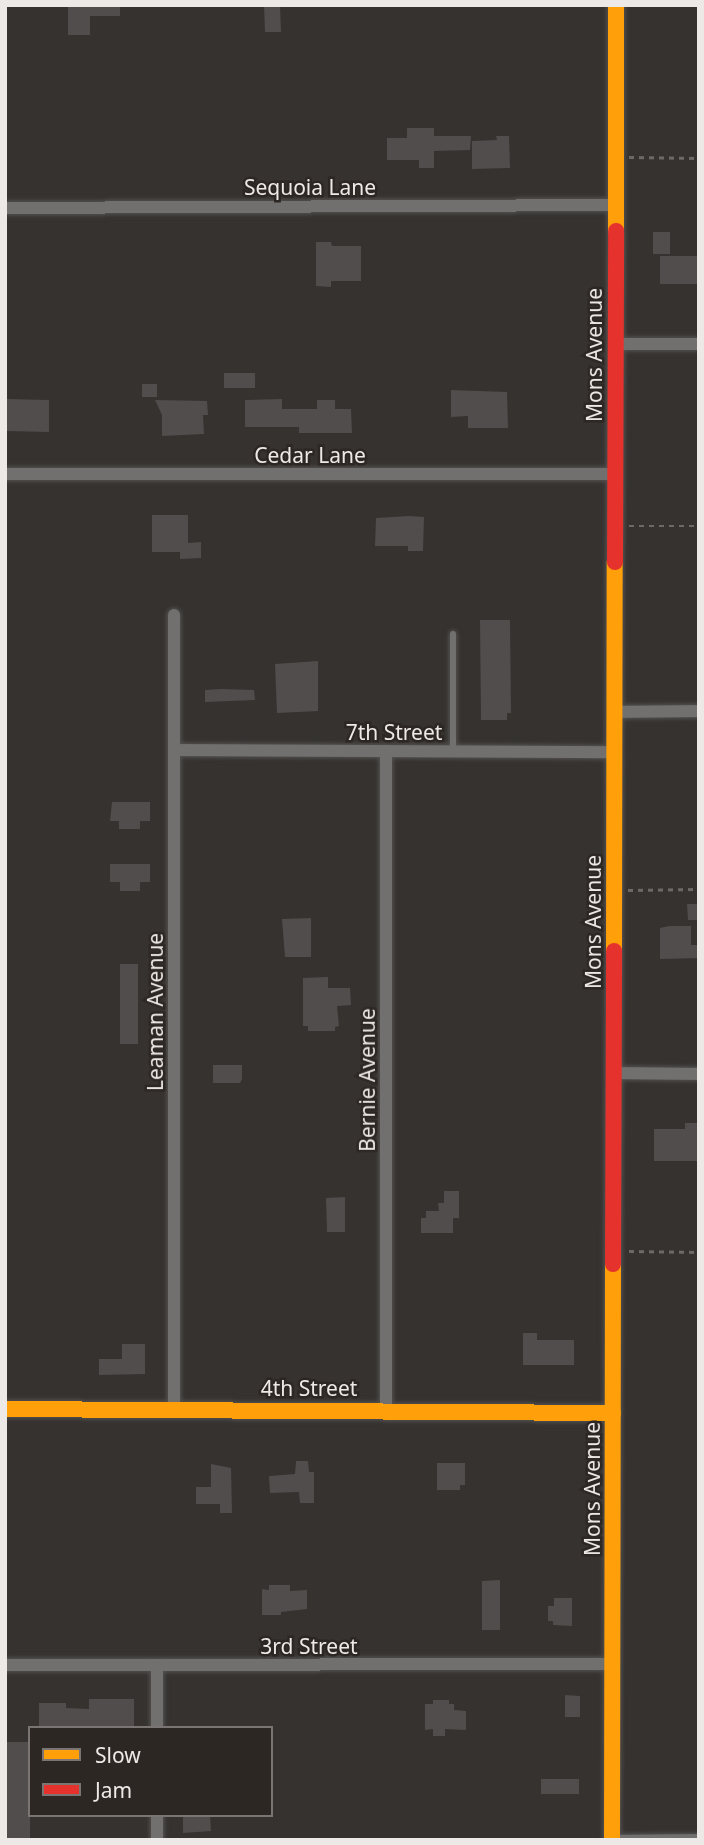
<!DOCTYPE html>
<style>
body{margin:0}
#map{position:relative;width:704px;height:1845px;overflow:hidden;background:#353230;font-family:"Noto Sans",sans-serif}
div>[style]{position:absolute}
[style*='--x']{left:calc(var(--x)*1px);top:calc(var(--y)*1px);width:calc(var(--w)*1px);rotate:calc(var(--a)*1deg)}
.building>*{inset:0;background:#504d4c}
.path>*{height:2.5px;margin-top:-1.25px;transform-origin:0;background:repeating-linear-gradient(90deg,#6c6a69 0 5px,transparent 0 10px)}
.roads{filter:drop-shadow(0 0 2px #53504e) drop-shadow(0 0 2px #53504e)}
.lane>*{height:6px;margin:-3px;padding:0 3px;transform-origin:3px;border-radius:3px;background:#72706f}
.street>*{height:12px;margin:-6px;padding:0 6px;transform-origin:6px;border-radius:6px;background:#72706f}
.slow>*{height:16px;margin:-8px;padding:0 8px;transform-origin:8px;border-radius:8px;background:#ff9f0a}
.jam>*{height:16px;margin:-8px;padding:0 8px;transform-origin:8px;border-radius:8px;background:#e5322d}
span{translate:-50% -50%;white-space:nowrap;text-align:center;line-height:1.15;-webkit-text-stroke:5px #2d2724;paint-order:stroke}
.street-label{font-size:21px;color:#ede9e7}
.frame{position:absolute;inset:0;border:7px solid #ede9e7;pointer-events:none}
.legend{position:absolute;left:28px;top:1726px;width:245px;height:91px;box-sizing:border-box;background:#2d2724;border:2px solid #7a7572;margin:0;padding:9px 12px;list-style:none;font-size:21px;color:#ede9e7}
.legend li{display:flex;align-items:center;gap:14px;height:35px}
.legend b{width:35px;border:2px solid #7a7572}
</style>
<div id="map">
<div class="building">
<i style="clip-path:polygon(68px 5px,120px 5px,120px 16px,90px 16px,90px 35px,68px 35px)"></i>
<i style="clip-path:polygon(264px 5px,280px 5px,281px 32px,265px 32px)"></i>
<i style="clip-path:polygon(407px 128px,434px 128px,434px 136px,471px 136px,470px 150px,434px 151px,434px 168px,419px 168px,419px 160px,387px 160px,387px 138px,407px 138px)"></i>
<i style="clip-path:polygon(496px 136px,509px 136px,510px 168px,472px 169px,472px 141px,497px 140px)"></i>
<i style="clip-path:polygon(653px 232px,670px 232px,670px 254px,653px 254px)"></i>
<i style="clip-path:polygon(316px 242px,331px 242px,332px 246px,361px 246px,361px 281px,331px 281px,331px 287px,316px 286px)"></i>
<i style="clip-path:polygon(660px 256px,699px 256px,699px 284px,660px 284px)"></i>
<i style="clip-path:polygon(224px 373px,255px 373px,255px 388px,224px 388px)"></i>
<i style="clip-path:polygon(142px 384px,157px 384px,157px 397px,142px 397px)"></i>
<i style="clip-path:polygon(451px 390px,507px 392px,508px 428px,468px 428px,468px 416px,451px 417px)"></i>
<i style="clip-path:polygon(7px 399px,49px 400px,49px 432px,7px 431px)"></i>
<i style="clip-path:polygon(282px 399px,282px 409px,317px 409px,317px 400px,335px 400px,335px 409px,351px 409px,352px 433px,299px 433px,299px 427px,245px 427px,245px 400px)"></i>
<i style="clip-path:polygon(155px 400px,207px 401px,208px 415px,203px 415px,204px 434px,162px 436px,162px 415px)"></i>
<i style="clip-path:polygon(152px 515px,188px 515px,188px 543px,201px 542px,201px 558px,180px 559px,180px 552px,152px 552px)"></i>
<i style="clip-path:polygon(409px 516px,424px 517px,423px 551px,408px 551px,408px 546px,375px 546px,376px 518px)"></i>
<i style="clip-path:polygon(480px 620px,510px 620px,511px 713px,507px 713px,507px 720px,481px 720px)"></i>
<i style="clip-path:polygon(318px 661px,318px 711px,277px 713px,275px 664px)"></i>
<i style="clip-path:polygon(222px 689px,254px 690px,255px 700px,205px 702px,205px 690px)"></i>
<i style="clip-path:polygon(112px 802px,150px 802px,150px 821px,140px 821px,140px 829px,119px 829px,119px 821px,110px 821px)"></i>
<i style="clip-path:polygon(110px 864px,150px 864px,150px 882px,140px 882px,140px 891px,120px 891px,120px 882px,110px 882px)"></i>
<i style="clip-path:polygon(687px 904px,699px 904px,699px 920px,688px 920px)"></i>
<i style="clip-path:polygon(311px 918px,311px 957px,285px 957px,282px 919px)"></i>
<i style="clip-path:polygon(669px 926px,691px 926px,691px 945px,699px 945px,699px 958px,660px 959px,660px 928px)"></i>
<i style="clip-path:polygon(120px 964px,138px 964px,138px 1044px,120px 1044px)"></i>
<i style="clip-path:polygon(328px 977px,328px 988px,350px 988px,351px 1005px,337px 1006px,339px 1026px,335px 1027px,335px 1031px,308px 1031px,308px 1026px,303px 1026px,303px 978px)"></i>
<i style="clip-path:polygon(213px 1065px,242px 1065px,242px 1079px,240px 1083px,213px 1083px)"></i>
<i style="clip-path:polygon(685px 1123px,699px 1123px,699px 1161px,654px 1161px,654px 1129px,685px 1129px)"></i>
<i style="clip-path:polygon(444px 1191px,459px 1191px,459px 1218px,453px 1218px,453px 1233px,421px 1233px,421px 1218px,426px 1218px,426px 1211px,439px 1211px,438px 1203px,444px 1203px)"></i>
<i style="clip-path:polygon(345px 1197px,345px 1232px,327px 1232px,326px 1198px)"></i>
<i style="clip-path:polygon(523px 1333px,537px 1333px,537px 1340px,574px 1340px,574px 1365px,523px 1365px)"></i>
<i style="clip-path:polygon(122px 1344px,145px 1344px,145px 1374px,99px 1375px,99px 1359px,122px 1359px)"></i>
<i style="clip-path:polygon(296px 1461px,308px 1461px,309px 1472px,314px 1472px,314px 1503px,300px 1503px,299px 1492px,270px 1493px,269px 1476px,295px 1474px)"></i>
<i style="clip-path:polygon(437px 1463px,465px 1463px,465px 1485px,460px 1485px,460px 1490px,437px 1490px)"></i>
<i style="clip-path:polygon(211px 1464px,231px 1468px,232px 1513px,220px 1513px,220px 1504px,196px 1504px,196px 1487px,211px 1487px)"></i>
<i style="clip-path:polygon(500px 1580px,500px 1630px,482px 1630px,482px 1581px)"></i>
<i style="clip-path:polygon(269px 1585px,290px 1585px,290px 1591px,307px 1590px,307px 1609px,281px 1612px,281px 1615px,262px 1615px,262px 1589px,269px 1590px)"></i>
<i style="clip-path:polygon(554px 1598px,572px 1598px,572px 1626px,553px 1625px,553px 1621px,548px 1621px,548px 1606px,554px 1606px)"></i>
<i style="clip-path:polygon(565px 1695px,580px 1696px,580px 1717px,565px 1717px)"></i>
<i style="clip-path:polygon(89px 1699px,134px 1699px,134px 1728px,39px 1728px,39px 1703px,66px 1703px,66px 1708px,89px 1709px)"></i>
<i style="clip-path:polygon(433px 1700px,449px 1700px,449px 1704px,454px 1704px,454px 1710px,466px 1711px,466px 1730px,445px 1729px,445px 1736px,433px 1736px,433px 1729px,425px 1730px,425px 1704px,433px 1704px)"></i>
<i style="clip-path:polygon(5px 1742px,30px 1742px,30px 1840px,5px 1840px)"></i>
<i style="clip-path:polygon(541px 1779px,579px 1779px,579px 1794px,541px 1794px)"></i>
<i style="clip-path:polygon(183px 1815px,210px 1815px,211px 1831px,183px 1833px)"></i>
</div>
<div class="path">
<i style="--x:629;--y:157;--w:70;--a:0.8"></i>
<i style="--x:629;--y:526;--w:70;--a:0"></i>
<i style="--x:628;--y:890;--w:71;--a:-0.8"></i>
<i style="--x:629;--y:1251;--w:70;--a:0.8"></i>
</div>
<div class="roads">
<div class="lane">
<i style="--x:453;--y:634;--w:117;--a:90"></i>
<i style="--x:613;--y:1838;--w:86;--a:-0.7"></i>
</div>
<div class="street">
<i style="--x:5;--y:208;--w:611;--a:-0.28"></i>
<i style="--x:615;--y:344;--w:84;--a:0"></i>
<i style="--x:5;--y:474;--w:610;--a:0"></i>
<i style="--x:174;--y:615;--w:794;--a:90"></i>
<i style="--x:615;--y:712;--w:84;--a:-0.7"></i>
<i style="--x:174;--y:750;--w:441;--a:0.3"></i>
<i style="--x:386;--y:751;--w:659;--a:90"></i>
<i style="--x:614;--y:1073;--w:85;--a:0.7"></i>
<i style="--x:5;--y:1665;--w:608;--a:-0.09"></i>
<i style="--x:157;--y:1728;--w:62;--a:-90"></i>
<i style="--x:157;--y:1840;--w:25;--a:-90"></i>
</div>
<div class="slow">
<i style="--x:616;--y:231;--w:226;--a:-90"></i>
<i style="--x:614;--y:951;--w:389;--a:-89.9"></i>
<i style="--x:5;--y:1409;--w:608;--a:0.38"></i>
<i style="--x:612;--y:1840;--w:576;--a:-89.9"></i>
</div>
<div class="jam">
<i style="--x:615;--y:562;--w:331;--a:-89.8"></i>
<i style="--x:613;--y:1264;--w:313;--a:-89.8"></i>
</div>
</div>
<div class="street-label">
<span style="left:310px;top:187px">Sequoia Lane</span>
<span style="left:594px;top:355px;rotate:-90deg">Mons Avenue</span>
<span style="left:310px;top:455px">Cedar Lane</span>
<span style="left:394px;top:732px">7th Street</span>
<span style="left:593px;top:922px;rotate:-90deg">Mons Avenue</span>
<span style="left:155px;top:1012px;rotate:-90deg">Leaman Avenue</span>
<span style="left:367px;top:1080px;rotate:-90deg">Bernie Avenue</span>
<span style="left:309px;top:1388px">4th Street</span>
<span style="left:592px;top:1489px;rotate:-90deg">Mons Avenue</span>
<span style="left:309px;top:1646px">3rd Street</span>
</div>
<div class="frame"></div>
<ul class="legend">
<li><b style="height:9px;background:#ff9f0a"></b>Slow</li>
<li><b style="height:9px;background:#e5322d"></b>Jam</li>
</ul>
</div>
